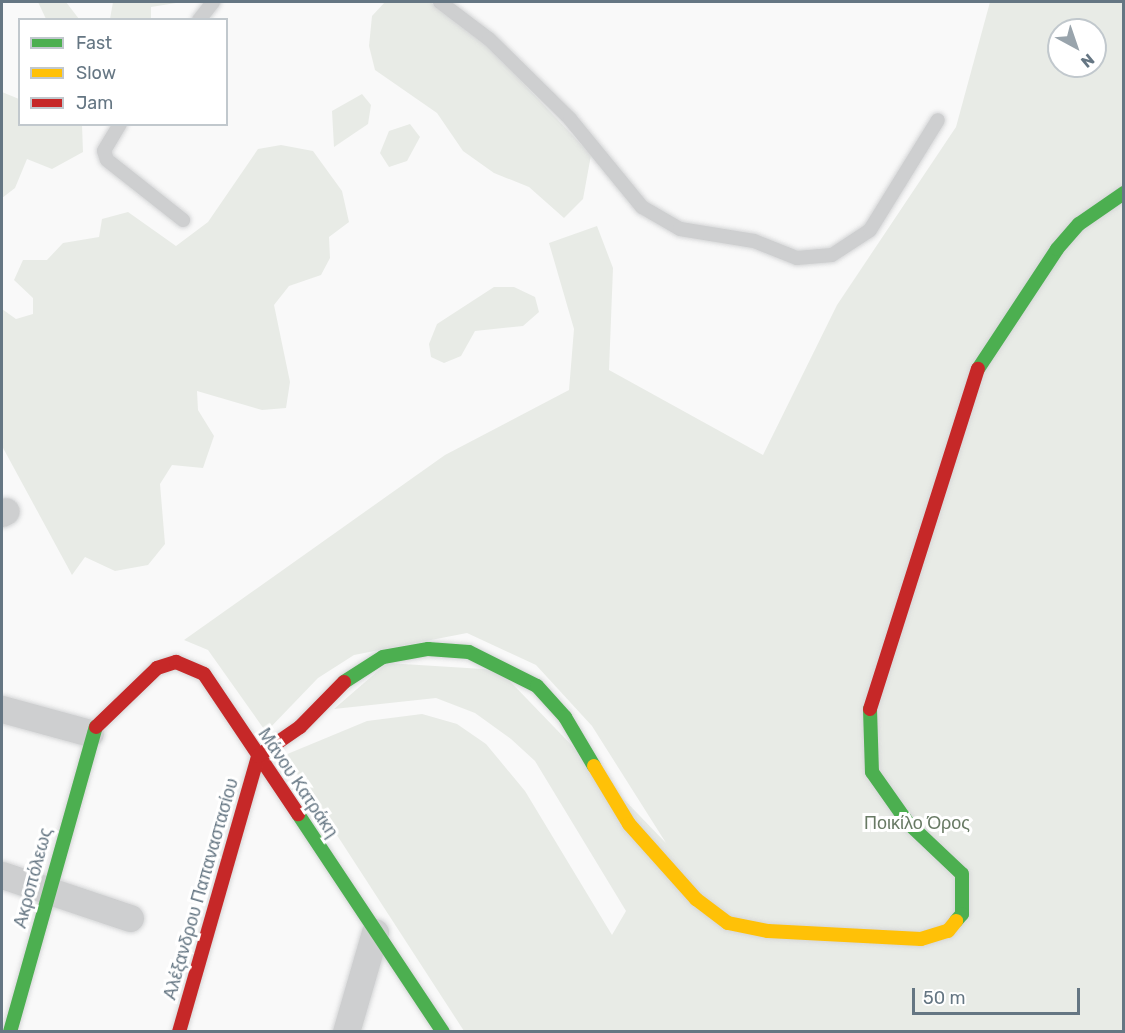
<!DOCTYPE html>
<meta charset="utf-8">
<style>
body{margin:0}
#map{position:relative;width:1125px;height:1033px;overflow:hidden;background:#f9f9f9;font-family:Rubik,sans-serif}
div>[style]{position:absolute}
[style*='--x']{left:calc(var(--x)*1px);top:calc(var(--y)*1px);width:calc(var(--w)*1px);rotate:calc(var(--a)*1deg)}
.green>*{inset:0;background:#e8ebe6}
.roads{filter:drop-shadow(0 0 2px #d5d6d7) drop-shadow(0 0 2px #d5d6d7)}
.lane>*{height:14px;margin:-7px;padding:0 7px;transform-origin:7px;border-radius:7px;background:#cecfd0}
.street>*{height:27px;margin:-13.5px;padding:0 13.5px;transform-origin:13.5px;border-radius:13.5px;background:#cecfd0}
.fast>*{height:14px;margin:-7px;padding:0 7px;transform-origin:7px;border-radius:7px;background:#4caf50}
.slow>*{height:14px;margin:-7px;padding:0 7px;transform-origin:7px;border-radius:7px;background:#ffc107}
.jam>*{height:14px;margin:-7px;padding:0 7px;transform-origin:7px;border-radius:7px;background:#c62828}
span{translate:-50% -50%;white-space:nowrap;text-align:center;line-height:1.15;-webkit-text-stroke:6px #fff;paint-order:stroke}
.street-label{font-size:18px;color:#657683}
.park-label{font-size:18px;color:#687a64}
.frame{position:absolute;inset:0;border:3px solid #657683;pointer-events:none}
.legend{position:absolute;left:18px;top:18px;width:210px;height:108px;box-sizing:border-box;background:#fff;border:2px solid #c1c8cd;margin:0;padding:8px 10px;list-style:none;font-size:18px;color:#657683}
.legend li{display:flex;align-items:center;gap:12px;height:30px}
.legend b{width:30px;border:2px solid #c1c8cd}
.north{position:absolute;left:1047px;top:18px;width:60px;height:60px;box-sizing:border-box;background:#fff;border:2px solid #c1c8cd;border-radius:50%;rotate:140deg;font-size:16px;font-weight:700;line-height:24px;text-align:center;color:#657683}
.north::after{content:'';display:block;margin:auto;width:21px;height:27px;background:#99a4ac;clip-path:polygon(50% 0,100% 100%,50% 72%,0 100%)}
.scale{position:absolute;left:912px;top:988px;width:168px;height:27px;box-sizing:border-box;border:3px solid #657683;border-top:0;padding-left:8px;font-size:18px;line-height:21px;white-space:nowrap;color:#657683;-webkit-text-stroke:4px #fff;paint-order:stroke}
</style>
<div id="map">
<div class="green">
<i style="clip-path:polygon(38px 2px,66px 2px,79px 19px,46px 19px)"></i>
<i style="clip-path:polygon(113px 2px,182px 2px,151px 7px,151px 19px,110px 19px)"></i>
<i style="clip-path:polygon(385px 2px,430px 2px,493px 51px,591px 155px,583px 199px,564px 218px,529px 187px,494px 173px,463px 151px,437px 113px,375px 70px,369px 46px,372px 16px)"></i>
<i style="clip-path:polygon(evenodd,990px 2px,1123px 2px,1123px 1031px,464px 1031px,285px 755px,367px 721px,422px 714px,457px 724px,486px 744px,525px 791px,612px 935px,626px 911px,535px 761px,511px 739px,475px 713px,436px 698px,334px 709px,387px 663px,499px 670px,666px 843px,592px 726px,536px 665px,467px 633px,354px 655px,318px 678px,266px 732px,208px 650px,184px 640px,445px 455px,569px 390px,574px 329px,549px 243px,597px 226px,613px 268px,609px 370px,763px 455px,837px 305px,956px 127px,990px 2px,1059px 30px,1095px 30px,1095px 66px,1059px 66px,1059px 30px)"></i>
<i style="clip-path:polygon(2px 92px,19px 99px,20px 124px,82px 125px,83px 152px,52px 169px,27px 159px,15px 188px,2px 198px)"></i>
<i style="clip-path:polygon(362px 94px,371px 105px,368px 124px,334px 147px,332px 111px)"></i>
<i style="clip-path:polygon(410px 124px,420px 137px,407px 161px,389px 167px,380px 153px,389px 131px)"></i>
<i style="clip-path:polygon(281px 145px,313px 151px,342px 191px,349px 222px,329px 237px,330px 258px,321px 275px,289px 286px,274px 305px,290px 382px,286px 408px,262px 410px,197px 391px,198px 410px,214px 436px,203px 468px,172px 465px,160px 484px,165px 544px,148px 565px,115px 571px,85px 557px,72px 575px,2px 446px,2px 309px,16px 319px,33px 314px,33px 298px,14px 280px,23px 260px,47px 260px,63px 243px,99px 237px,102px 219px,128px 212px,176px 246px,208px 222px,258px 149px)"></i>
<i style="clip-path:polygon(494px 287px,514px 287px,535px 297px,539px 312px,523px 326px,475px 331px,461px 356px,444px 363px,431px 357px,429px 344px,437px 324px)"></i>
</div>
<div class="roads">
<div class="lane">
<i style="--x:440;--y:2;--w:61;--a:37.1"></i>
<i style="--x:489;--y:39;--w:114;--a:44.6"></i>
<i style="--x:570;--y:119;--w:114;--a:50.7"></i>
<i style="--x:642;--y:207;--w:44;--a:30.1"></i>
<i style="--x:680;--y:229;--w:75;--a:9.2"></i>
<i style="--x:754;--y:241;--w:46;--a:21.6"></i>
<i style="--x:797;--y:258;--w:35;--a:-5"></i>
<i style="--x:832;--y:255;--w:45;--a:-33.3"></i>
<i style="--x:870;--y:230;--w:129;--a:-58.3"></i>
<i style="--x:199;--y:20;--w:23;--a:-52"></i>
<i style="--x:120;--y:124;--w:31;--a:121"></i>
<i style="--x:104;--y:151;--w:9;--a:72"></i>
<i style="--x:107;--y:160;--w:97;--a:38.3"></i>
</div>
<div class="street">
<i style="--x:2;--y:513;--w:4;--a:-27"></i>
<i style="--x:2;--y:709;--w:91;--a:15.3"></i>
<i style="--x:2;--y:875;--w:135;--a:18.6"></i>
<i style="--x:346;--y:1032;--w:104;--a:-73.8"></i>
</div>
<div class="fast">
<i style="--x:978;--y:369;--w:144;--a:-56.6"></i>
<i style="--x:1057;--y:249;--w:33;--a:-49"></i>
<i style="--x:1079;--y:224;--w:55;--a:-34.6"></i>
<i style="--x:344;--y:682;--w:46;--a:-32.7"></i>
<i style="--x:383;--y:657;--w:46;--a:-10.1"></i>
<i style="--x:428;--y:649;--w:41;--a:4.2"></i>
<i style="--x:469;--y:652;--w:76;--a:26.6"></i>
<i style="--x:537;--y:686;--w:42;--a:47.9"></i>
<i style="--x:565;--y:717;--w:57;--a:59.4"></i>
<i style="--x:870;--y:709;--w:63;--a:88.2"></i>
<i style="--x:872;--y:772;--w:62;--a:54.8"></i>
<i style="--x:908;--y:823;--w:74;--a:43.4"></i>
<i style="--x:962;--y:874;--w:40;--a:90"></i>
<i style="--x:962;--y:914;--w:9;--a:131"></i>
<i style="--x:298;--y:814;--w:262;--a:56.4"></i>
<i style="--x:10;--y:1032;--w:317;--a:-74.3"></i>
</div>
<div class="slow">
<i style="--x:594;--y:766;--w:68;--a:58.9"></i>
<i style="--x:629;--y:824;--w:101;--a:48.2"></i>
<i style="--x:696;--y:899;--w:40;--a:37"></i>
<i style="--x:728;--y:923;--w:41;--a:11.3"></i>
<i style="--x:768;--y:931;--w:153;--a:3"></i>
<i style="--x:921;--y:939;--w:28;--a:-17"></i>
<i style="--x:948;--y:931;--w:13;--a:-51"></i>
</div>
<div class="jam">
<i style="--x:870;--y:709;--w:357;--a:-72.4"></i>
<i style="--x:96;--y:727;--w:85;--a:-44"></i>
<i style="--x:157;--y:668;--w:20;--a:-18"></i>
<i style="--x:176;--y:662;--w:30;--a:23"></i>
<i style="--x:204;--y:674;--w:169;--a:56.1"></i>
<i style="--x:179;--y:1032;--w:287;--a:-74"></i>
<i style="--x:258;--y:756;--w:51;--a:-34.6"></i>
<i style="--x:300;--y:727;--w:63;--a:-45.6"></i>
</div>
</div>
<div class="street-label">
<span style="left:298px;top:783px;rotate:56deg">Μάνου Κατράκη</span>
<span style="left:33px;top:878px;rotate:-75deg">Ακροπόλεως</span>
<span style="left:201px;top:889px;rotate:-74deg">Αλέξανδρου Παπαναστασίου</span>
</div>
<div class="park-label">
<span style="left:917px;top:823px">Ποικίλο Όρος</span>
</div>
<div class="frame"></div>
<ul class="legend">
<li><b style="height:8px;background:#4caf50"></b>Fast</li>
<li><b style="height:8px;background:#ffc107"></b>Slow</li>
<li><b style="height:8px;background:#c62828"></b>Jam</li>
</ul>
<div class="north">N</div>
<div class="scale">50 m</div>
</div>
